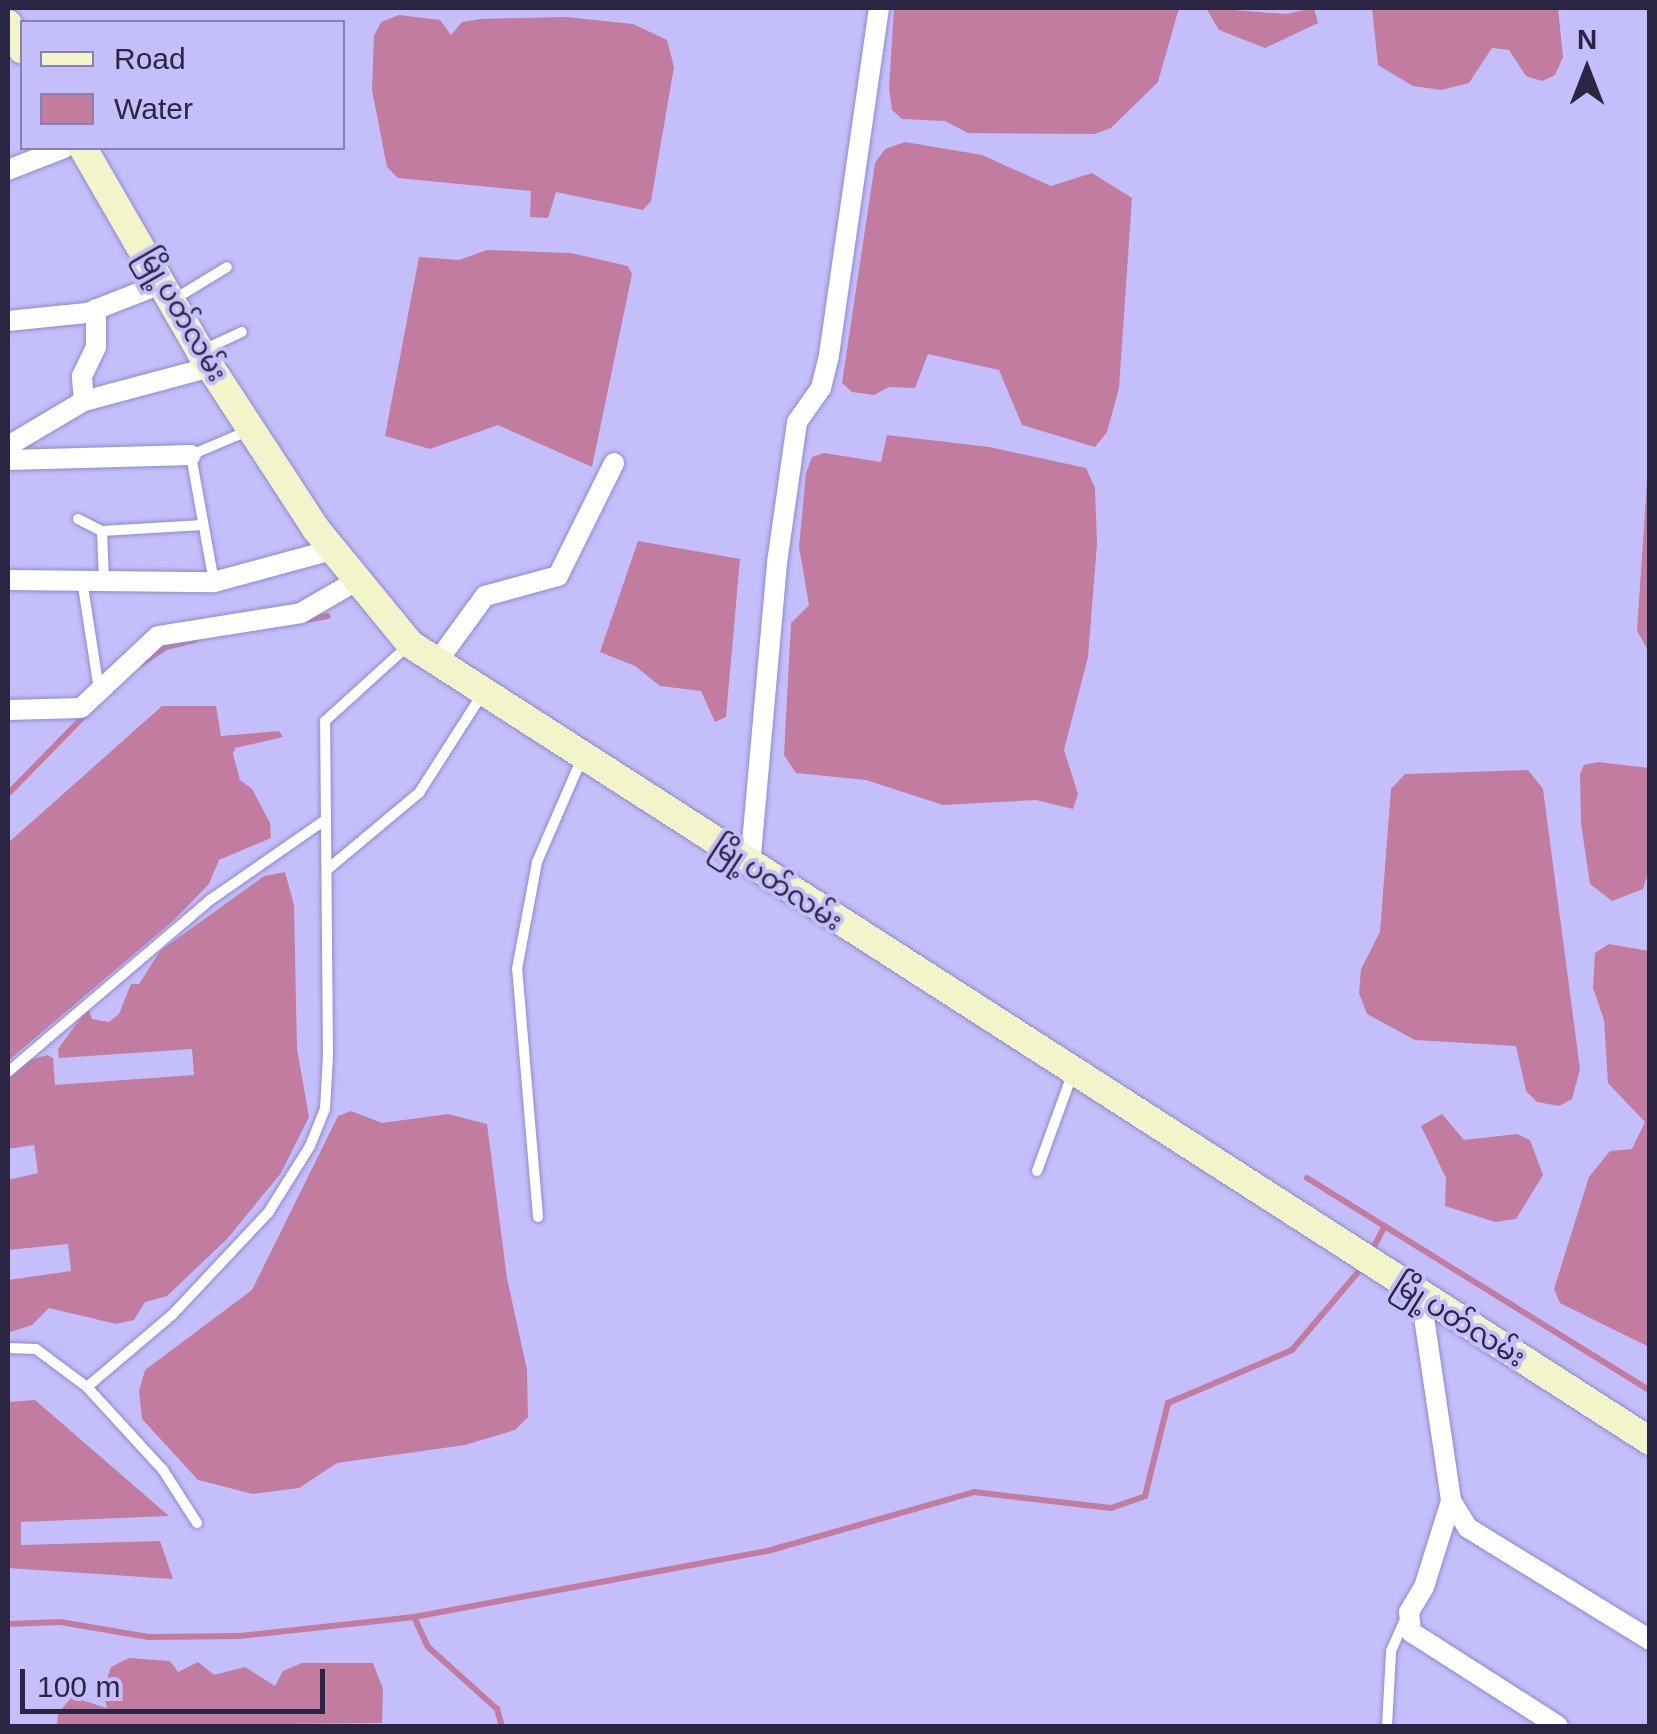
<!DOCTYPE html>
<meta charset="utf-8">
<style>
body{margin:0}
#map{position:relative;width:1657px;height:1734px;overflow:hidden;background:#c4bffb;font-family:Arial,"Noto Sans Myanmar",sans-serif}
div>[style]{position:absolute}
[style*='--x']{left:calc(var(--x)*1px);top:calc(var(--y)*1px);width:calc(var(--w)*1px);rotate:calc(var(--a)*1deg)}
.water>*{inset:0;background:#c27ca0}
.stream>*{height:6px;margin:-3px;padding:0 3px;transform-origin:3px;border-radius:3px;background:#c27ca0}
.roads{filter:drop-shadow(0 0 2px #9089d0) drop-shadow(0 0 2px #9089d0)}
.service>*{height:10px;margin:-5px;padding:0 5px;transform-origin:5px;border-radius:5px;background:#fff}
.minor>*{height:20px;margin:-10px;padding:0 10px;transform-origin:10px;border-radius:10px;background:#fff}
.secondary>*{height:28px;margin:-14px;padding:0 14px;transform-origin:14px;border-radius:14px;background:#f4f4ca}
span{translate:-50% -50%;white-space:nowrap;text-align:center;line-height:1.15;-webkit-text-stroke:8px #c4bffb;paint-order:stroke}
.street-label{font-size:28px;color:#292542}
.frame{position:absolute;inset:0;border:10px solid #292542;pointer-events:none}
.legend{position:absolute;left:20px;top:20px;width:325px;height:130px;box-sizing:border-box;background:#c4bffb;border:2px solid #8681b1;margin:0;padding:12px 18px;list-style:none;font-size:30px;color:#292542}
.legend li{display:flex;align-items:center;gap:20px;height:50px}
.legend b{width:50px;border:2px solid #8681b1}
.north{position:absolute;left:1537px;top:20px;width:100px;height:100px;-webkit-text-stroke:8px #c4bffb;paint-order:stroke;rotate:0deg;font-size:28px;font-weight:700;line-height:40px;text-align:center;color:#292542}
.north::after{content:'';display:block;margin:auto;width:35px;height:45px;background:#292542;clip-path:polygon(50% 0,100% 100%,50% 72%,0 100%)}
.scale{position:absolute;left:20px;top:1669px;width:305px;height:45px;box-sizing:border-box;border:5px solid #292542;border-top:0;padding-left:12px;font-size:30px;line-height:35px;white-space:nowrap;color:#292542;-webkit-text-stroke:8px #c4bffb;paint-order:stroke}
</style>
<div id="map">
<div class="water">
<i style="clip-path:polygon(894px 8px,1179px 8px,1158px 82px,1111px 128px,1095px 134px,968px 133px,945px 121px,902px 119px,892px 110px,889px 88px)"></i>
<i style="clip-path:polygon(1206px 8px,1286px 14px,1314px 8px,1318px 23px,1265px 48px,1219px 30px)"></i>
<i style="clip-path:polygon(1372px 8px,1558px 8px,1563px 57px,1555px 75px,1542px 81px,1526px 76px,1509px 50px,1492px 48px,1469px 83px,1441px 90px,1413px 86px,1378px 65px)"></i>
<i style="clip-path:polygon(399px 15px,440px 20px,451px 35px,462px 22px,480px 19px,566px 17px,633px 24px,667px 40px,674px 67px,651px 201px,643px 210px,556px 192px,548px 218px,530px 217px,531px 191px,398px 178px,387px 167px,372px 90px,374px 36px,381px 22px)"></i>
<i style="clip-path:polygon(905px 142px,982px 155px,1051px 186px,1092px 173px,1132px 198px,1119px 388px,1107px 432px,1095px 447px,1022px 425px,999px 370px,928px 354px,915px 388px,889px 387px,874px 395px,852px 392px,842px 383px,875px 163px,885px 149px)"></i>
<i style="clip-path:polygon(487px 250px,571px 253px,628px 266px,632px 274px,592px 467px,498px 425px,430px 449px,385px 436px,419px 257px,459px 260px)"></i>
<i style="clip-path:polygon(887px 435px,989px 447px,1086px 468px,1095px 488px,1097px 544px,1088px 657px,1064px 750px,1078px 794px,1073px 809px,1036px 800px,943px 805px,866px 780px,796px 773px,784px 755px,791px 623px,809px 605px,799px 547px,806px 473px,812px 457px,824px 453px,881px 462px)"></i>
<i style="clip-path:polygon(1649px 451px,1650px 451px,1649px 652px,1637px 631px)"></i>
<i style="clip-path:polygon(638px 541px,740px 559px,726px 717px,715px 722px,701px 691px,660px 686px,635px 666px,600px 652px)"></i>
<i style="clip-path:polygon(162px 706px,216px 706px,221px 736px,279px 731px,283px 737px,235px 748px,233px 754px,240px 780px,252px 789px,270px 823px,271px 838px,219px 860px,209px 884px,173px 921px,8px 1061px,8px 843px)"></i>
<i style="clip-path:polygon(1598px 762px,1649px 768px,1649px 870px,1643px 889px,1612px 901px,1590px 884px,1581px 823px,1580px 774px,1584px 765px)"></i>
<i style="clip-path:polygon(1528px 770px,1543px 789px,1580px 1069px,1572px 1099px,1559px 1106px,1537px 1102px,1526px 1091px,1516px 1046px,1415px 1040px,1367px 1014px,1359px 993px,1361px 969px,1380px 932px,1391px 789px,1405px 774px)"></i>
<i style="clip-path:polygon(285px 872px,294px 905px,297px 1049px,309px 1117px,281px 1173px,228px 1238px,167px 1296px,145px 1302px,134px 1320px,116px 1324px,49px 1308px,32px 1325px,8px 1333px,8px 1280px,71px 1271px,68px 1244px,8px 1250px,8px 1180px,38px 1173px,34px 1145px,8px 1149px,8px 1077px,27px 1061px,47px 1055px,53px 1058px,55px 1085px,194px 1075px,192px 1049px,59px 1058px,58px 1049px,88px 1008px,92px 1019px,109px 1022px,119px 1014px,131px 984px,139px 984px,160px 951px,264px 876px)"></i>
<i style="clip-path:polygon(1609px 944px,1649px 951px,1649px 1347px,1560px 1303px,1554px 1289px,1589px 1177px,1610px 1151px,1632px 1149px,1645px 1122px,1608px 1083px,1604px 1020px,1593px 988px,1595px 953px)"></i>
<i style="clip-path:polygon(351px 1111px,382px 1123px,448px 1114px,487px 1124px,507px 1278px,527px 1370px,528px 1417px,515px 1430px,465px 1445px,337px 1463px,299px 1488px,253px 1494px,198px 1480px,142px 1419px,139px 1391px,145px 1370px,252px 1290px,338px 1116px)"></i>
<i style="clip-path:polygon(1442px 1114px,1464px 1140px,1517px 1134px,1530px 1140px,1543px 1175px,1516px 1219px,1495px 1222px,1445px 1206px,1446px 1178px,1421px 1126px)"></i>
<i style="clip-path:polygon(35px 1400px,169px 1516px,21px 1522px,21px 1545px,160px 1541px,173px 1579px,8px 1568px,8px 1402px)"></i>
<i style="clip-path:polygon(129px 1658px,170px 1661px,178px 1672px,198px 1662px,214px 1675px,245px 1667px,275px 1686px,283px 1671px,302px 1663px,373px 1663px,383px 1689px,382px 1723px,57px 1726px,58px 1713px,72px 1697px,107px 1708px,103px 1690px,111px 1667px)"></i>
</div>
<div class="stream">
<i style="--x:305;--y:620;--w:23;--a:-10"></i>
<i style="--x:142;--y:663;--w:29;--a:-34"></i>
<i style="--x:166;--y:647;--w:29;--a:-14"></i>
<i style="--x:8;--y:794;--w:116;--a:-45.7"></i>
<i style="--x:1307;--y:1178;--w:404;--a:31.8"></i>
<i style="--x:1370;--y:1254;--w:30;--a:-62"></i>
<i style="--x:414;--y:1617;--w:33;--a:65"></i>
<i style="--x:428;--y:1647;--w:93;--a:41.9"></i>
<i style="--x:497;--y:1709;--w:18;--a:74"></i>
<i style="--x:8;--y:1624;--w:52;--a:-2.2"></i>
<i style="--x:60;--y:1622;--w:90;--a:9.6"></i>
<i style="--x:149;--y:1637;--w:91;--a:-0.6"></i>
<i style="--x:240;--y:1636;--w:175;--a:-6.2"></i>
<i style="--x:414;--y:1617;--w:363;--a:-10.6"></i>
<i style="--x:771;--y:1550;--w:211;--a:-15.9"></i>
<i style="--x:974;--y:1492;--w:138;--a:6.7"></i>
<i style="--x:1111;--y:1508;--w:36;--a:-19"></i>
<i style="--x:1145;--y:1496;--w:96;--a:-76.1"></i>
<i style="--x:1168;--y:1403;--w:135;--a:-23.1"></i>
<i style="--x:1292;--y:1350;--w:111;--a:-49.7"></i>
</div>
<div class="roads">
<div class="service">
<i style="--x:173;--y:300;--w:63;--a:-31.4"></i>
<i style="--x:201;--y:351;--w:45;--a:-24.9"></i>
<i style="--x:78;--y:519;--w:27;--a:27"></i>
<i style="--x:102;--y:531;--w:49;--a:87.7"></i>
<i style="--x:102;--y:531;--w:101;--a:-3.4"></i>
<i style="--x:82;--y:580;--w:111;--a:81.2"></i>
<i style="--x:214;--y:582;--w:129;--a:-100.3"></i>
<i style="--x:191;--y:455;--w:64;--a:-23"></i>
<i style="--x:328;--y:869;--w:119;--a:-39.9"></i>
<i style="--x:419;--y:793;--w:119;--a:-57.4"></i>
<i style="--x:8;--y:1072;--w:265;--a:-40.4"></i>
<i style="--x:210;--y:900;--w:140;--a:-34.8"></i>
<i style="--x:1037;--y:1171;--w:102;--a:-70"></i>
<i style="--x:538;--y:1217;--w:249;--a:-94.8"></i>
<i style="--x:517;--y:969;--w:109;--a:-79.4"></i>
<i style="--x:537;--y:862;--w:113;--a:-66.6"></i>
<i style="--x:8;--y:1348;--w:28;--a:2"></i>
<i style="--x:36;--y:1349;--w:64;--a:36.7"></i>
<i style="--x:87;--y:1387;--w:113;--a:47.5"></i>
<i style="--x:163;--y:1470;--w:63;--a:57.3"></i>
<i style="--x:87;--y:1387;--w:113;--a:-40.3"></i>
<i style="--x:173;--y:1314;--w:139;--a:-46.8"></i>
<i style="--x:268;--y:1213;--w:79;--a:-57.9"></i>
<i style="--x:310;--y:1146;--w:40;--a:-68"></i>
<i style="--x:325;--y:1109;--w:54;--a:-86.8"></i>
<i style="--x:328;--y:1055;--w:334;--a:-90.5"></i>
<i style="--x:325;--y:721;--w:115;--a:-42.2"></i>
<i style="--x:1387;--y:1726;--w:75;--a:-86.9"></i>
<i style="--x:1391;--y:1651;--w:36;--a:-66"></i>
</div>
<div class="minor">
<i style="--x:8;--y:170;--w:60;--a:-21.4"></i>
<i style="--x:8;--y:321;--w:79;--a:-5.8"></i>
<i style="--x:87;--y:313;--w:82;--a:-21.5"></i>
<i style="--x:84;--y:401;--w:25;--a:-95"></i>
<i style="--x:82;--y:376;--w:32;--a:-64"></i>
<i style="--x:96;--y:347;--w:38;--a:-90"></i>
<i style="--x:8;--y:446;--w:88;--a:-30.6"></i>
<i style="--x:84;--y:401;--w:131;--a:-15"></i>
<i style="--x:8;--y:460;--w:183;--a:-1.6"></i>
<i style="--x:8;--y:580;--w:206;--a:0.6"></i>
<i style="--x:214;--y:582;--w:122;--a:-15.2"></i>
<i style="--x:437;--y:662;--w:82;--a:-54"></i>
<i style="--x:485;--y:596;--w:76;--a:-15.3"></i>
<i style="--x:558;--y:576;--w:126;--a:-63.6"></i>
<i style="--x:8;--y:710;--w:73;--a:-1.6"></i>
<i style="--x:81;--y:708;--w:105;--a:-43.1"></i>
<i style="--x:158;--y:636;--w:145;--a:-9.1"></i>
<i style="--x:301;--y:613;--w:64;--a:-30.2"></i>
<i style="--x:750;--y:866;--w:304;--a:-84.9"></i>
<i style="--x:777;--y:563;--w:142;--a:-81.9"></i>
<i style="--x:797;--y:422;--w:42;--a:-54.8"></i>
<i style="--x:821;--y:388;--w:34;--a:-76"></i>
<i style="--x:829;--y:355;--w:351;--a:-81.8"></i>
<i style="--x:1421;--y:1297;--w:206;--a:81.6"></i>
<i style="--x:1451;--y:1501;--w:90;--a:107.4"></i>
<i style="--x:1424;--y:1587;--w:29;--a:121"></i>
<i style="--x:1409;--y:1612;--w:20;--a:84"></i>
<i style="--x:1411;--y:1632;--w:174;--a:32.6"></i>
<i style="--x:1451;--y:1501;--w:32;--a:58"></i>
<i style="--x:1468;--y:1528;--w:214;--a:31.6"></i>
</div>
<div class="secondary">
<i style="--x:8;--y:24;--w:29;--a:61"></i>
<i style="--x:83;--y:148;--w:234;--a:60"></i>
<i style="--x:200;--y:351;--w:212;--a:56.9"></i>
<i style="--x:316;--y:529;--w:149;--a:50.7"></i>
<i style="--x:410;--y:644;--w:1474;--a:32.73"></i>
</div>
</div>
<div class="street-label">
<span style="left:182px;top:315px;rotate:60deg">မြို့ပတ်လမ်း</span>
<span style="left:777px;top:884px;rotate:33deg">မြို့ပတ်လမ်း</span>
<span style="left:1459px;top:1321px;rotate:32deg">မြို့ပတ်လမ်း</span>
</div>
<div class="frame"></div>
<ul class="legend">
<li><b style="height:12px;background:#f4f4ca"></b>Road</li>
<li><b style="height:28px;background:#c27ca0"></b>Water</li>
</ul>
<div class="north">N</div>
<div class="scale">100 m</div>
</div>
